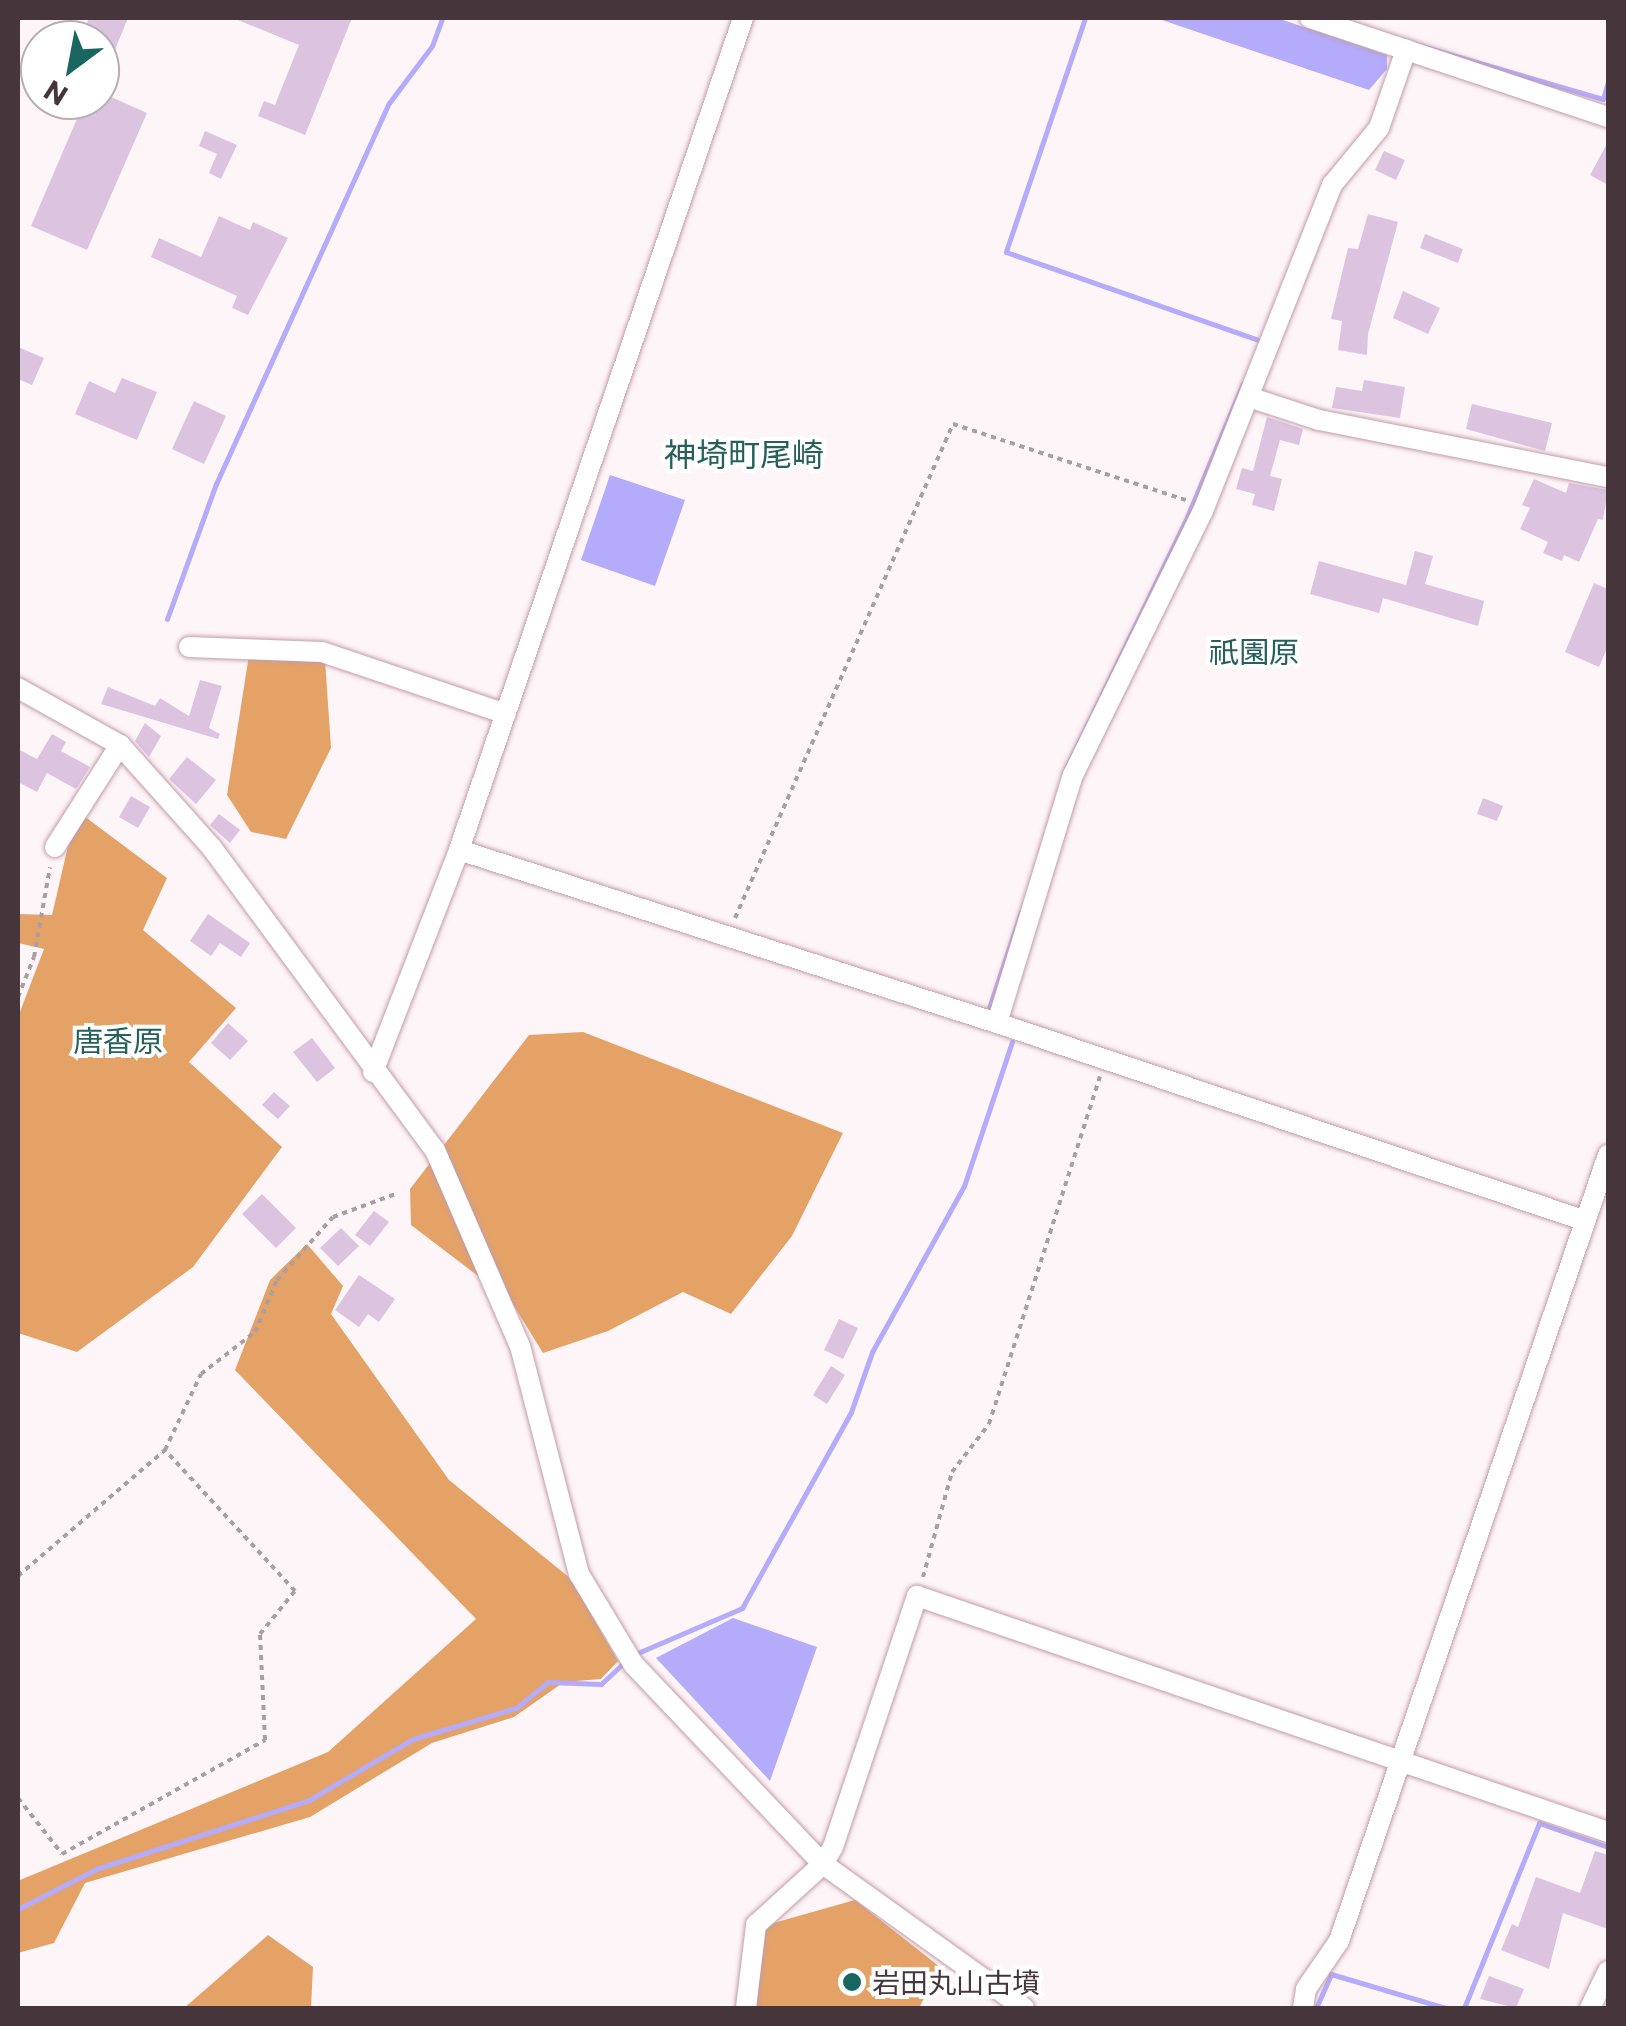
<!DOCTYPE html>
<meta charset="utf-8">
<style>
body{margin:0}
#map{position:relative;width:1626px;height:2026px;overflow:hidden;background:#fef5f8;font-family:Commissioner,"Noto Sans JP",sans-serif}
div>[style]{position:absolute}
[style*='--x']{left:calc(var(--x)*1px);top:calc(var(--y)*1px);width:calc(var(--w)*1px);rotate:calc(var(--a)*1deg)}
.forest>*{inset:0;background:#e5a266}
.water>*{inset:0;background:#b4abfa}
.stream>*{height:5px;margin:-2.5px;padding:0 2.5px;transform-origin:2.5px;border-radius:2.5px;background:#b4abfa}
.building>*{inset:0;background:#dcc3e0}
.path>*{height:4px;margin-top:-2px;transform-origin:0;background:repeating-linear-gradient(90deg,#aa9ea2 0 5px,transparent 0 10px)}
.roads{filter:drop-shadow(0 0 2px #c29caa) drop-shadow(0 0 2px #c29caa)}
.minor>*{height:20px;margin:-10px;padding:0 10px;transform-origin:10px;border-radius:10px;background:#fff}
.dots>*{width:28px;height:28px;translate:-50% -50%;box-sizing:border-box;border:5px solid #fff;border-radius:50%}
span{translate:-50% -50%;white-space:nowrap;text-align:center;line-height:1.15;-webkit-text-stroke:8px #fff;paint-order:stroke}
.poi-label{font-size:28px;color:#46363b}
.left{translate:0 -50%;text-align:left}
.neighbourhood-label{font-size:30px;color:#26605b}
.quarter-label{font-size:32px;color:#26605b}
.frame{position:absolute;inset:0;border:20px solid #46363b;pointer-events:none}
.north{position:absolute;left:20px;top:20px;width:100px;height:100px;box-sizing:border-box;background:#fff;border:2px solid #b5afb1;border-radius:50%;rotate:212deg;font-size:28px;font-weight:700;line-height:40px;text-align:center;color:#46363b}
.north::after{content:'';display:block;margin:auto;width:35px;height:45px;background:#196661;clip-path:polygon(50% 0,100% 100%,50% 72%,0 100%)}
</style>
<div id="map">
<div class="forest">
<i style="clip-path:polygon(249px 655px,325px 660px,331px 748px,286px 839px,251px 832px,227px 795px)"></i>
<i style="clip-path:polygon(84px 816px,167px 878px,143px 930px,236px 1008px,189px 1062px,282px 1147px,193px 1267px,77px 1352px,18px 1333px,18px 1017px,44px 949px,18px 943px,18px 914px,52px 915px,68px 846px)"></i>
<i style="clip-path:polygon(583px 1032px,843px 1133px,792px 1236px,731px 1314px,683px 1292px,608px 1331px,543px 1353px,511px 1301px,411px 1225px,410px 1189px,529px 1035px)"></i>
<i style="clip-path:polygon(307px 1244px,343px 1286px,331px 1314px,449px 1480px,570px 1578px,618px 1661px,601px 1679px,564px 1682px,514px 1717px,432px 1743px,310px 1817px,85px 1883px,54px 1943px,18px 1953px,20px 1880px,328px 1752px,476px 1619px,235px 1370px,270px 1280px)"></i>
<i style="clip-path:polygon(855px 1900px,940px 1967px,919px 2008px,755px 2008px,763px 1926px)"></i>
<i style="clip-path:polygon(268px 1935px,313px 1967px,311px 2008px,184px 2008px)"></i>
</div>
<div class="water">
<i style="clip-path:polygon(1156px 18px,1277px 18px,1387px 55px,1387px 69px,1369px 90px)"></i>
<i style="clip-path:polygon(610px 475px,685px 500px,655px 586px,581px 560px)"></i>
<i style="clip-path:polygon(733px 1618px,817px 1647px,770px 1781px,656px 1658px)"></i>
</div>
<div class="stream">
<i style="--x:1085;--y:18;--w:247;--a:108.7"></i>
<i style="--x:1006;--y:252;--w:270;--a:19.2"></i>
<i style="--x:1377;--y:33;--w:235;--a:16.3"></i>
<i style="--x:1603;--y:99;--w:18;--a:-74"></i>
<i style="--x:167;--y:619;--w:144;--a:-70.1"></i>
<i style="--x:216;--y:484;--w:418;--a:-65.6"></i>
<i style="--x:389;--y:103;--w:71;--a:-53"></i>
<i style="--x:432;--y:46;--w:30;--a:-70"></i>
<i style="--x:1064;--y:773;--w:284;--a:-64.3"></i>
<i style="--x:1187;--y:517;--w:145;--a:-67.3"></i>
<i style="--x:987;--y:1014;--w:108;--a:-71.6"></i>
<i style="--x:633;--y:1655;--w:119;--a:-23.3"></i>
<i style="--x:742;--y:1608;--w:224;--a:-60.9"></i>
<i style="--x:851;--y:1412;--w:64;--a:-70.7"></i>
<i style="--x:872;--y:1352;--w:190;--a:-61"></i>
<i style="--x:964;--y:1186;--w:152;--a:-71.6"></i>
<i style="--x:18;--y:1909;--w:88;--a:-27.1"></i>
<i style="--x:96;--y:1869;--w:224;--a:-17.9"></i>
<i style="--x:309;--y:1800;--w:121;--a:-30.4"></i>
<i style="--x:413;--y:1739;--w:108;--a:-16.8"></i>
<i style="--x:516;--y:1708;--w:41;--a:-39.1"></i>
<i style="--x:548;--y:1682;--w:53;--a:2.2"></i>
<i style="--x:601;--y:1684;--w:33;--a:-43"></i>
<i style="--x:1316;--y:2008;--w:37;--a:-66"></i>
<i style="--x:1331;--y:1974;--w:120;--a:16.5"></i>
<i style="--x:1464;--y:2008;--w:200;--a:-67.9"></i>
<i style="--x:1539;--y:1823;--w:73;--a:19.2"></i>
</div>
<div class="building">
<i style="clip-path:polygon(89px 18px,128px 18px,114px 52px,100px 46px,100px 40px,80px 40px)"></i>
<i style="clip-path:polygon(233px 18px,352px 18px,305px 135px,258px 116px,264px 101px,275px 105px,299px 45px)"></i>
<i style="clip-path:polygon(100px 92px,147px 113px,87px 250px,31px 226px,85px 100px,100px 100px)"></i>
<i style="clip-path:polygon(205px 131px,237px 145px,221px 179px,209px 173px,217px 154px,199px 146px)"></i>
<i style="clip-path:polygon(1608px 142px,1608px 185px,1590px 175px)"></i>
<i style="clip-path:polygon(1384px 151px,1405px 160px,1396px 180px,1375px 170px)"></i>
<i style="clip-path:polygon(1368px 214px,1398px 222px,1368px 334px,1367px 355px,1338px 350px,1342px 321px,1331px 319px,1348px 248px,1358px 249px)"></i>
<i style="clip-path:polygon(219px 216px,250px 230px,253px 222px,288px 238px,248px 315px,232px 308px,237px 296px,151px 257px,159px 238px,201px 257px)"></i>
<i style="clip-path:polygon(1425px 234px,1463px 249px,1458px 263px,1420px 248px)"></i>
<i style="clip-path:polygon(1403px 291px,1440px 308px,1428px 334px,1393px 318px)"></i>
<i style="clip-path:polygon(18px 347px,44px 358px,32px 385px,18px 379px)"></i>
<i style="clip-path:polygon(122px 378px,157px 392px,137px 440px,75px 414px,89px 381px,115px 393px)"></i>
<i style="clip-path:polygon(1364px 380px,1405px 387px,1400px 418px,1332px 408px,1336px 387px,1362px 391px)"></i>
<i style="clip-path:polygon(194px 401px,226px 416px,204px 464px,172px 449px)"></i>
<i style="clip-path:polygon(1472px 404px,1552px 423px,1545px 451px,1466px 429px)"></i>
<i style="clip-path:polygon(1267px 417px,1303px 429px,1299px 445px,1280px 440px,1270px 476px,1282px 479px,1274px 511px,1252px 505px,1255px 494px,1236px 489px,1242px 468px,1253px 471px)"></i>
<i style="clip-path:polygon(1534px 479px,1566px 493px,1569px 483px,1608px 490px,1603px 520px,1598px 519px,1579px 562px,1564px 555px,1562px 561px,1543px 553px,1548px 542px,1520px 529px,1530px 508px,1522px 505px)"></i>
<i style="clip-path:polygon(1415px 551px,1433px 556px,1425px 584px,1484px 601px,1478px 626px,1383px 598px,1379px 613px,1310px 594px,1319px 561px,1406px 585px)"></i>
<i style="clip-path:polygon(1594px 583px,1608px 589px,1608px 646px,1599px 667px,1565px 652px)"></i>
<i style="clip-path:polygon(200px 680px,222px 686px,209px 728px,220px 734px,218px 739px,101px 704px,108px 687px,155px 706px,160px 698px,189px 716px)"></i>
<i style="clip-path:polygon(145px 723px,161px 736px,149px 757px,135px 741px)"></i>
<i style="clip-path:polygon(52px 734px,66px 742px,61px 751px,90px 767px,76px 789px,47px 773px,37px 792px,18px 782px,18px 749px,37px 759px)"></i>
<i style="clip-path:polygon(187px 757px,216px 780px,196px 804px,169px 779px)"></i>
<i style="clip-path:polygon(131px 796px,150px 807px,138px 828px,119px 817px)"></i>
<i style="clip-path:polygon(1483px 798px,1503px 806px,1497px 821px,1477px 814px)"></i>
<i style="clip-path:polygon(219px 814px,240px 830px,230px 843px,210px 825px)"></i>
<i style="clip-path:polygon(208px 914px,250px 943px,241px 957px,220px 943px,211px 956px,190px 941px)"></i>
<i style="clip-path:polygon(228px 1023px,248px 1041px,230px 1060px,211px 1043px)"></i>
<i style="clip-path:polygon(312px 1038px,335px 1068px,317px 1082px,293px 1052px)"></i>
<i style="clip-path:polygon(274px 1092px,290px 1106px,278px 1119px,262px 1105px)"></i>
<i style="clip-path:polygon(262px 1194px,296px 1228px,276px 1248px,242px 1214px)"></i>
<i style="clip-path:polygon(374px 1211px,389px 1222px,370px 1246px,355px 1235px)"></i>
<i style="clip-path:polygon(341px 1228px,359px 1246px,338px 1266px,320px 1248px)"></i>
<i style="clip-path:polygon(359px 1275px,395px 1299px,379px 1322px,368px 1314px,359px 1327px,335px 1310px)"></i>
<i style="clip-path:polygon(839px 1319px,858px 1328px,843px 1359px,824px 1350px)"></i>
<i style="clip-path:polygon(831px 1366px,845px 1375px,827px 1404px,813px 1395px)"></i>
<i style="clip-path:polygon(1595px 1851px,1608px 1855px,1608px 1929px,1563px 1913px,1549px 1969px,1501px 1950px,1512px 1924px,1518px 1927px,1536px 1877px,1580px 1893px)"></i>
<i style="clip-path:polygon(1489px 1976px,1524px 1989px,1516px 2008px,1480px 1999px)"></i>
</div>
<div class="path">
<i style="--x:735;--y:918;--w:540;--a:-66.19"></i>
<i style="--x:953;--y:424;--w:245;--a:18.1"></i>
<i style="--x:18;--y:997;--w:43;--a:-68.2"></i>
<i style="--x:34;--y:957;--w:91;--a:-79.9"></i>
<i style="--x:18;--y:1576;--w:194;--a:-40.6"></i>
<i style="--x:165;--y:1450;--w:84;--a:-64.7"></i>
<i style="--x:201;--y:1374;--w:68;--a:-37.9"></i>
<i style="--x:255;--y:1332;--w:56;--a:-67.1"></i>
<i style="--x:277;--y:1280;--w:84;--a:-48.4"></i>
<i style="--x:333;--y:1217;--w:67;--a:-20.1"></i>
<i style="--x:923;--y:1577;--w:109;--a:-74.6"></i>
<i style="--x:952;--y:1472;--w:61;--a:-52.4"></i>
<i style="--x:989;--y:1424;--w:365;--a:-72.3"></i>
<i style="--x:18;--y:1798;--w:71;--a:51.8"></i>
<i style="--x:62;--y:1854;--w:233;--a:-29.3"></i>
<i style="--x:265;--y:1740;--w:106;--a:-92.7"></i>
<i style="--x:260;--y:1634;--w:55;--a:-50.9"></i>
<i style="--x:295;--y:1591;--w:192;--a:-132.7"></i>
</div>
<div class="roads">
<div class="minor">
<i style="--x:1310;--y:18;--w:314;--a:18.4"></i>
<i style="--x:1249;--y:397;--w:74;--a:18.2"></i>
<i style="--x:1319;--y:420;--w:295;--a:11.2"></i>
<i style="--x:189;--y:647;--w:133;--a:2.2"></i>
<i style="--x:322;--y:652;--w:194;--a:18.6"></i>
<i style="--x:18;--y:688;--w:117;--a:29.2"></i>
<i style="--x:120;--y:745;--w:138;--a:48.2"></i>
<i style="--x:212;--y:848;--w:375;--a:53.6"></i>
<i style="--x:435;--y:1150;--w:214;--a:66.6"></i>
<i style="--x:520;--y:1346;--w:236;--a:75.5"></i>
<i style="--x:579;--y:1574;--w:106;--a:58.9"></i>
<i style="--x:634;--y:1665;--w:274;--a:46.5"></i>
<i style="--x:823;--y:1864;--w:247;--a:35.6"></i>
<i style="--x:55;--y:847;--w:121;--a:-57.5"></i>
<i style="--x:459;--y:850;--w:565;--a:17.83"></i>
<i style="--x:997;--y:1023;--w:621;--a:18.58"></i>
<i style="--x:997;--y:1023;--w:259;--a:-73"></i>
<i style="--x:1073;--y:775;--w:294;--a:-63.8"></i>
<i style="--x:1203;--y:511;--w:351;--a:-68.4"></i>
<i style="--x:1332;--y:185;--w:74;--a:-50.5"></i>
<i style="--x:1379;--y:128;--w:83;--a:-70.9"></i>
<i style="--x:373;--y:1072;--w:238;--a:-68.8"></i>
<i style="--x:459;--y:850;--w:879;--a:-71.15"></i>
<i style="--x:746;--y:2008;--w:84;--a:-83.1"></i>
<i style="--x:756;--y:1925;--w:91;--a:-42.3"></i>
<i style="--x:823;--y:1864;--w:20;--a:-60"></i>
<i style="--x:833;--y:1847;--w:265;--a:-71.5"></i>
<i style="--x:917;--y:1596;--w:730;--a:18.86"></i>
<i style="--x:1303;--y:2008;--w:19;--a:-81"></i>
<i style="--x:1306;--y:1989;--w:58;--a:-55.5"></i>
<i style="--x:1339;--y:1941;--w:831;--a:-71.11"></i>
<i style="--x:1590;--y:2008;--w:41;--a:-64.1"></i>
</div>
</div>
<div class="dots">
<i style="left:852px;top:1982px;background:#196661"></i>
</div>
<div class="poi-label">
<span class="left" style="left:872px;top:1982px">岩田丸山古墳</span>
</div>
<div class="neighbourhood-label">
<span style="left:1254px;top:651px">祇園原</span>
<span style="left:118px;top:1040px">唐香原</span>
</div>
<div class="quarter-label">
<span style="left:744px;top:453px">神埼町尾崎</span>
</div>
<div class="frame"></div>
<div class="north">N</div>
</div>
